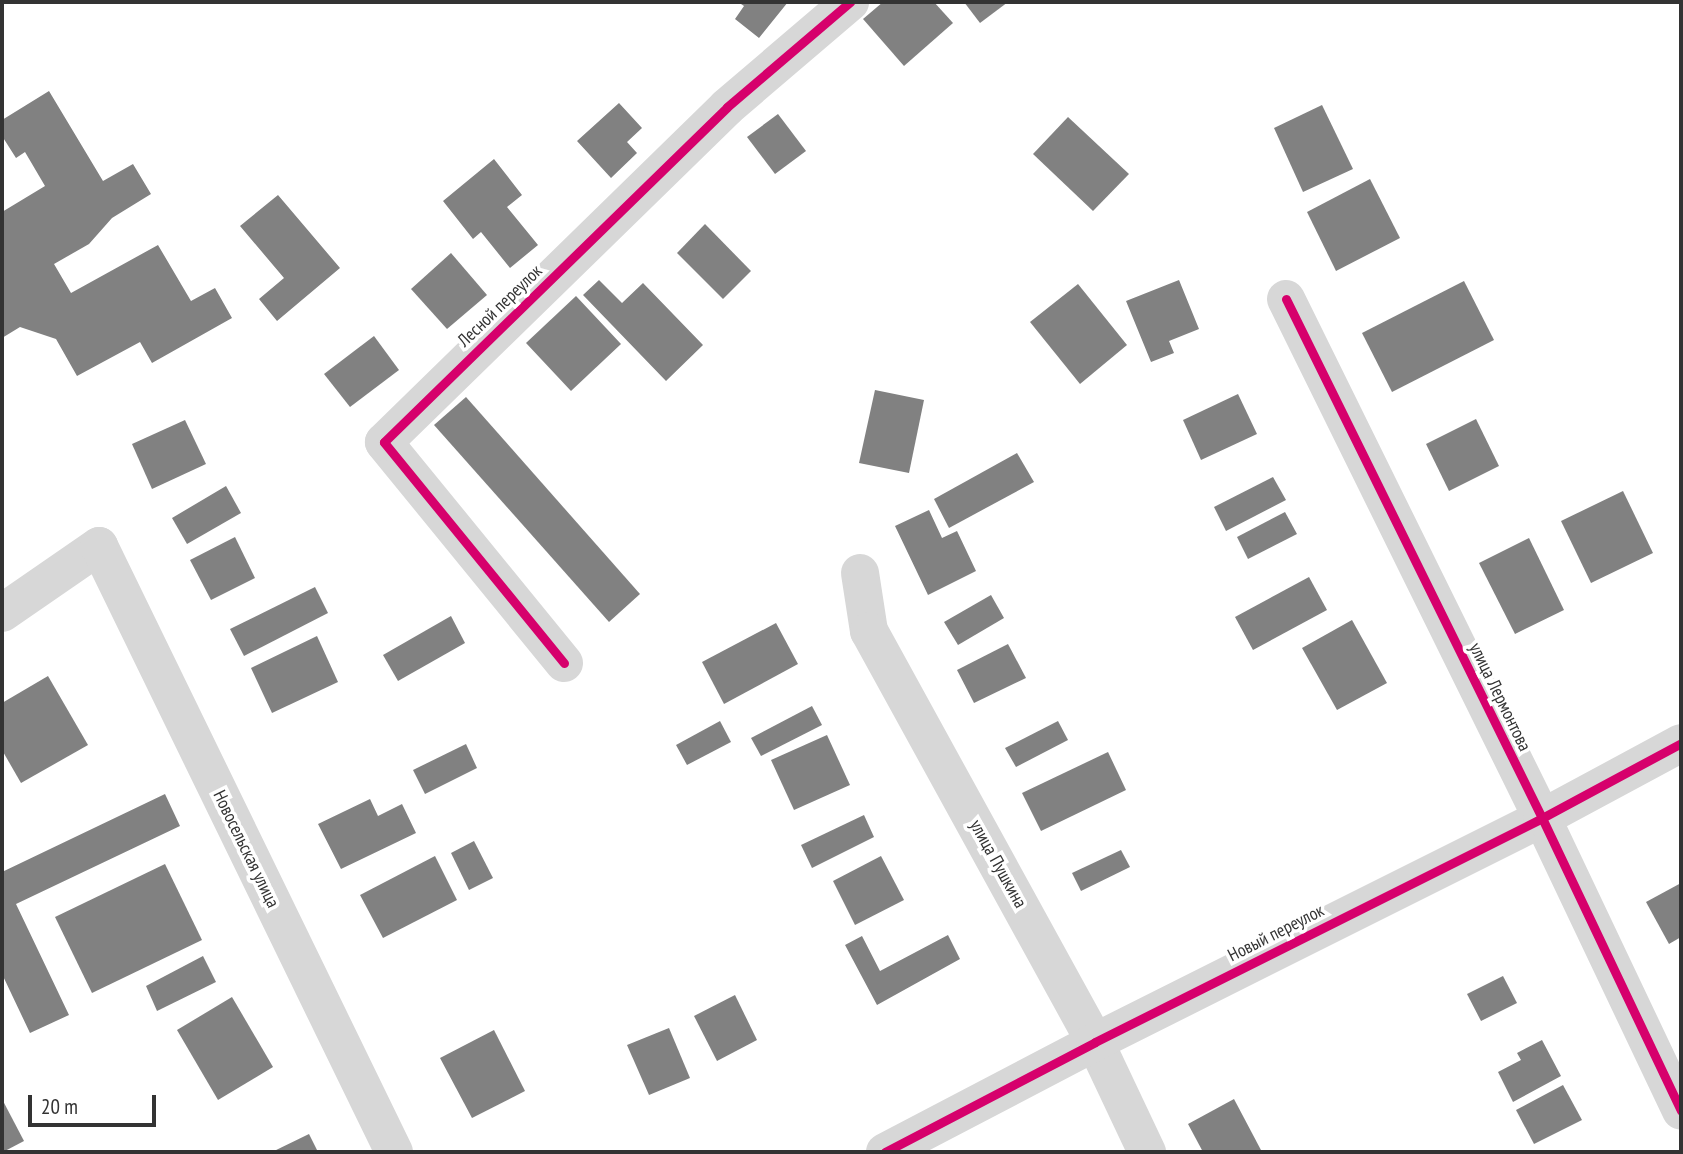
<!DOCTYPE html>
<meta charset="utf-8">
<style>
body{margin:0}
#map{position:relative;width:1683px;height:1154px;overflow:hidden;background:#fff;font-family:"PT Sans Narrow",sans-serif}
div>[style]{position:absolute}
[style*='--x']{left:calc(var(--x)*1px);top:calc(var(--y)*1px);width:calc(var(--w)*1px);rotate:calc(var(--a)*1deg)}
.building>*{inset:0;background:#818181}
.minor>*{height:38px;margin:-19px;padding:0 19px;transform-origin:19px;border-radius:19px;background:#d7d7d7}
.cycleway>*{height:9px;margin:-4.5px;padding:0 4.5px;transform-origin:4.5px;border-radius:4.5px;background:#d6006c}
span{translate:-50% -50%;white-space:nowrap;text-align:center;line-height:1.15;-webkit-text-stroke:7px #fff;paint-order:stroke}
.street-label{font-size:18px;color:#333}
.frame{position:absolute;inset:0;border:4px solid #333;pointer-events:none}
.scale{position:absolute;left:28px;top:1095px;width:128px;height:32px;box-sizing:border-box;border:4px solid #333;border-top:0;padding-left:9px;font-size:21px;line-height:24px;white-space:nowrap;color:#333;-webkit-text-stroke:5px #fff;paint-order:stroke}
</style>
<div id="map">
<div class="building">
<i style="clip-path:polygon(738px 2px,788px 2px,759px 38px,735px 19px,744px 6px)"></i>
<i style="clip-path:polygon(883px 2px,934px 2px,953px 23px,904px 66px,863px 19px)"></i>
<i style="clip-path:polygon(964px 2px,1008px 2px,980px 23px)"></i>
<i style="clip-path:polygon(49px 91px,103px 181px,133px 164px,151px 194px,112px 218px,89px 244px,54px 264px,71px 293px,158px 245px,191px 301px,215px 288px,232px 318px,152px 363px,140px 342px,77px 376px,56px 339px,20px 327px,2px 338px,2px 212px,45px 186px,25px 152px,16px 158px,2px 136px,2px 120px)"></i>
<i style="clip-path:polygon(619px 103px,642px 128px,627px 142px,637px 153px,611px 178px,577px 141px)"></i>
<i style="clip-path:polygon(1322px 105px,1353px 169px,1303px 192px,1274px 128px)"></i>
<i style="clip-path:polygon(778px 114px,806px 151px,775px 174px,747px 137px)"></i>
<i style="clip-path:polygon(1068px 117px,1129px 174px,1093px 211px,1033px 154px)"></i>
<i style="clip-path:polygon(494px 159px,522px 195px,507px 207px,538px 245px,510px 268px,481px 232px,473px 239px,443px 201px)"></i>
<i style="clip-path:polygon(1370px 179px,1400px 238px,1336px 271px,1307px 212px)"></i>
<i style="clip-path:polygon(278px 195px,340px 268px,277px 321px,259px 299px,284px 278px,240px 226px)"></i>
<i style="clip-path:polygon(705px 224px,751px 271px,723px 299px,677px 253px)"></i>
<i style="clip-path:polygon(451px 253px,487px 295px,447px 329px,411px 289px)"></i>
<i style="clip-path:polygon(599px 280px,622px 303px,643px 283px,703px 345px,666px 381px,583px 295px)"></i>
<i style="clip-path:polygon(1179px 280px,1199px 329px,1169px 341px,1174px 353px,1151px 362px,1126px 301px)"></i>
<i style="clip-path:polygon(1464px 281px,1494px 340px,1392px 392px,1362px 333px)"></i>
<i style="clip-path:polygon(1078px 284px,1127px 345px,1080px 384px,1030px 322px)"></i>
<i style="clip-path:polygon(576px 296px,621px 344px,571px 391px,526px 343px)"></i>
<i style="clip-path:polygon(374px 336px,399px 370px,350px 407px,324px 374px)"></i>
<i style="clip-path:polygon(875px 390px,924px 400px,909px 473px,859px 463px)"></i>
<i style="clip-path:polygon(1238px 394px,1257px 434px,1201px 460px,1183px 420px)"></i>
<i style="clip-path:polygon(466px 397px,640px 594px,609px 622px,434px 425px)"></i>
<i style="clip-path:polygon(1476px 419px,1499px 466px,1449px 491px,1426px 444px)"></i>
<i style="clip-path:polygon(185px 420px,206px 464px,152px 489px,132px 444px)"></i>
<i style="clip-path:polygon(1017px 453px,1034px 482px,949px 528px,934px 499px)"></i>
<i style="clip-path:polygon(1273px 477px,1286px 500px,1226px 531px,1214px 507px)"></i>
<i style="clip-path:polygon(226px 486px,241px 513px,187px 544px,172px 518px)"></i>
<i style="clip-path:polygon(1623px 491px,1653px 553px,1591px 583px,1561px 521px)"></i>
<i style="clip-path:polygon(929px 510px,942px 538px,957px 531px,976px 571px,928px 595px,895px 526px)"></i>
<i style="clip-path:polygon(1285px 512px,1297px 534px,1248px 559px,1237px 537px)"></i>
<i style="clip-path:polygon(235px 537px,255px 578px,211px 600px,190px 560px)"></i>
<i style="clip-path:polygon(1529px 538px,1564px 610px,1515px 634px,1479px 563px)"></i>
<i style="clip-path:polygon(1309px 577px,1327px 610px,1253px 650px,1235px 617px)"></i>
<i style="clip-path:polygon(315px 587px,328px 613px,244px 656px,230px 629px)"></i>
<i style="clip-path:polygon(991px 595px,1004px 618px,958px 645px,944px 622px)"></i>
<i style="clip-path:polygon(451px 616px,465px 643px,398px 681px,383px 655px)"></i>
<i style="clip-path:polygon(1352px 620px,1387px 683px,1337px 710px,1302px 648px)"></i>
<i style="clip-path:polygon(776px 623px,798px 664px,724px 704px,702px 662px)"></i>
<i style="clip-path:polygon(317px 636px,338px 682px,272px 713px,251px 668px)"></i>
<i style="clip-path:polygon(1008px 644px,1026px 678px,974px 703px,957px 670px)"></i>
<i style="clip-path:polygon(48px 676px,88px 745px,21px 783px,2px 750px,2px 703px)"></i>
<i style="clip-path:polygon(812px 706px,822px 725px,761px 756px,751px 738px)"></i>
<i style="clip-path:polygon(720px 721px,731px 742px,687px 765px,676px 745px)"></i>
<i style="clip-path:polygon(1058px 721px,1068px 740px,1016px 767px,1005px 748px)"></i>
<i style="clip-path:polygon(827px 735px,850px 785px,794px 810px,771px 760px)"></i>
<i style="clip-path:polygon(466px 744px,477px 768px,425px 794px,413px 770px)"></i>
<i style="clip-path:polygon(1108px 752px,1126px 790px,1041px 831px,1022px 793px)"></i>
<i style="clip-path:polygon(165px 794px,180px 826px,16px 904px,69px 1015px,30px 1033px,2px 974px,2px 872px)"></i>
<i style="clip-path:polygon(370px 799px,378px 816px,402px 804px,416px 833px,341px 869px,318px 824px)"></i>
<i style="clip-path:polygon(864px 815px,874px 837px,812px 868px,801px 845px)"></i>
<i style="clip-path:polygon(474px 841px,493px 878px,469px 890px,451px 853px)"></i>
<i style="clip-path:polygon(1121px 850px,1130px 867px,1081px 891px,1072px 873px)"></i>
<i style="clip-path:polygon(435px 856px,457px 900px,383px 938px,360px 895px)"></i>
<i style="clip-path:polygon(881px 856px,904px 900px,855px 925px,833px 881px)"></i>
<i style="clip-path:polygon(165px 864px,202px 940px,92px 993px,55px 917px)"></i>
<i style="clip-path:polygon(1681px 883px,1681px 937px,1669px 944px,1646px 902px)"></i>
<i style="clip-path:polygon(948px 935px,960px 959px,877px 1005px,845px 945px,862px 936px,880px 971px)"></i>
<i style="clip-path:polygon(203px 956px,216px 982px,157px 1011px,146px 986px)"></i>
<i style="clip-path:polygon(1503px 976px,1517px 1003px,1481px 1021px,1467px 994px)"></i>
<i style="clip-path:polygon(735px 995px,757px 1040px,717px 1061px,694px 1016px)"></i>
<i style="clip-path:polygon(232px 997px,273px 1067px,218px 1100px,177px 1030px)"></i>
<i style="clip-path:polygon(669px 1028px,690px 1078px,649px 1095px,627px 1045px)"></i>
<i style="clip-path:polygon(494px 1030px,525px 1091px,472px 1118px,440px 1058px)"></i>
<i style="clip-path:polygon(1542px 1040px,1561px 1076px,1513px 1102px,1498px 1072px,1521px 1060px,1517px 1053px)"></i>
<i style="clip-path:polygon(1563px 1085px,1582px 1120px,1534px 1144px,1516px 1110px)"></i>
<i style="clip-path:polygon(2px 1099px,24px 1141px,3px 1152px,2px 1152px)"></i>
<i style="clip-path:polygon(1234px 1099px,1262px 1152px,1203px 1152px,1188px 1124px)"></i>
<i style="clip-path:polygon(309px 1134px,318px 1152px,272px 1152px)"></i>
</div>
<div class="minor">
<i style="--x:1286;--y:299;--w:579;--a:63.74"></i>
<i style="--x:1542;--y:818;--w:324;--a:64.6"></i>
<i style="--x:860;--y:573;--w:59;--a:81.2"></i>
<i style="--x:869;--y:631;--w:469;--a:61.2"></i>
<i style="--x:1095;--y:1042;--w:122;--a:64.7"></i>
<i style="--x:2;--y:613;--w:118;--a:-34.6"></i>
<i style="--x:99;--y:546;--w:674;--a:64.04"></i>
<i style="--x:564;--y:663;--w:285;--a:-129.2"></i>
<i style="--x:384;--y:442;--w:479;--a:-44.3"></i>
<i style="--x:727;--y:107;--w:162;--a:-40.5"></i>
<i style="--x:885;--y:1152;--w:237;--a:-27.6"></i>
<i style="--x:1095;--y:1042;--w:500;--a:-26.6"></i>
<i style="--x:1542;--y:818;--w:158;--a:-28.3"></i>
</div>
<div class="cycleway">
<i style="--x:1286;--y:299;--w:579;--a:63.74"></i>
<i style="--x:1542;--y:818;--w:324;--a:64.6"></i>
<i style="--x:564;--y:663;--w:285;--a:-129.2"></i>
<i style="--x:384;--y:442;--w:479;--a:-44.3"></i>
<i style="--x:727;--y:107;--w:162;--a:-40.5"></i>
<i style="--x:885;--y:1152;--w:237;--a:-27.6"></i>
<i style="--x:1095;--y:1042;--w:500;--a:-26.6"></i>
<i style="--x:1542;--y:818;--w:158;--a:-28.3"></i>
</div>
<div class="street-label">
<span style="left:500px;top:306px;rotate:-44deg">Лесной переулок</span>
<span style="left:1500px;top:697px;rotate:64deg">улица Лермонтова</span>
<span style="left:246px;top:849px;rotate:64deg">Новосельская улица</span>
<span style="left:998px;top:864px;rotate:61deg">улица Пушкина</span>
<span style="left:1276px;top:933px;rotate:-27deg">Новый переулок</span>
</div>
<div class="frame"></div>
<div class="scale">20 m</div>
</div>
